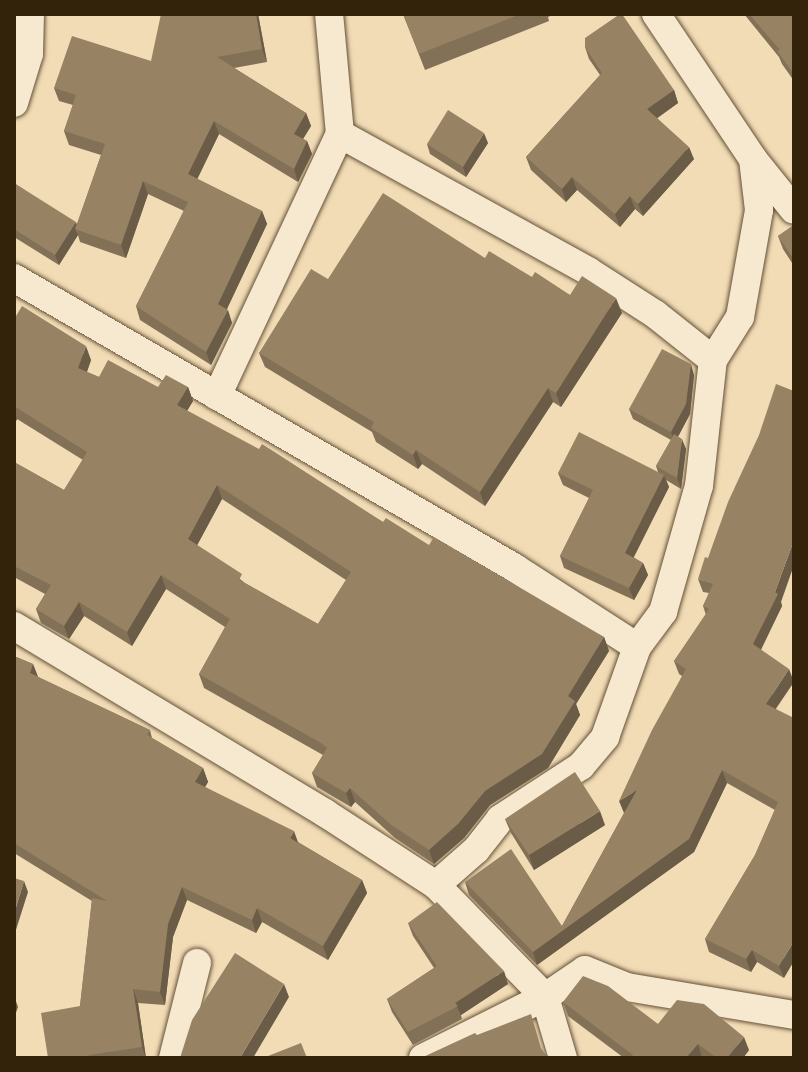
<!DOCTYPE html>
<style>
body{margin:0}
#map{position:relative;width:808px;height:1072px;overflow:hidden;background:#f2dcb6;font-family:"Sorts Mill Goudy",serif}
div>[style]{position:absolute}
[style*='--x']{left:calc(var(--x)*1px);top:calc(var(--y)*1px);width:calc(var(--w)*1px);rotate:calc(var(--a)*1deg)}
.roads{filter:drop-shadow(0 0 2px #645136) drop-shadow(0 0 2px #645136)}
.street>*{height:28px;margin:-14px;padding:0 14px;transform-origin:14px;border-radius:14px;background:#f7e8d0}
.wall>*{inset:0;background:#827156}
.shaded-wall>*{inset:0;background:#6a5c46}
.building>*{inset:0;background:#978364}
span{translate:-50% -50%;white-space:nowrap;text-align:center;line-height:1.15;-webkit-text-stroke:7px #f7e8d0;paint-order:stroke}
.frame{position:absolute;inset:0;border:16px solid #34230b;pointer-events:none}
</style>
<div id="map">
<div class="roads">
<div class="street">
<i style="--x:656;--y:14;--w:174;--a:56.2"></i>
<i style="--x:753;--y:159;--w:65;--a:51.2"></i>
<i style="--x:14;--y:103;--w:51;--a:-73"></i>
<i style="--x:29;--y:54;--w:40;--a:-88.6"></i>
<i style="--x:340;--y:134;--w:283;--a:28.9"></i>
<i style="--x:588;--y:271;--w:80;--a:32.7"></i>
<i style="--x:655;--y:314;--w:74;--a:38.4"></i>
<i style="--x:14;--y:278;--w:579;--a:30.06"></i>
<i style="--x:515;--y:568;--w:145;--a:32.9"></i>
<i style="--x:217;--y:396;--w:289;--a:-64.9"></i>
<i style="--x:340;--y:134;--w:121;--a:-95.2"></i>
<i style="--x:14;--y:626;--w:363;--a:31"></i>
<i style="--x:325;--y:813;--w:132;--a:33"></i>
<i style="--x:436;--y:885;--w:156;--a:45.8"></i>
<i style="--x:545;--y:997;--w:64;--a:73.6"></i>
<i style="--x:436;--y:885;--w:53;--a:-41.2"></i>
<i style="--x:476;--y:850;--w:39;--a:-52"></i>
<i style="--x:500;--y:819;--w:97;--a:-33.2"></i>
<i style="--x:581;--y:766;--w:38;--a:-50"></i>
<i style="--x:605;--y:737;--w:96;--a:-70.4"></i>
<i style="--x:637;--y:647;--w:44;--a:-53.4"></i>
<i style="--x:663;--y:612;--w:131;--a:-74.1"></i>
<i style="--x:699;--y:486;--w:127;--a:-83.7"></i>
<i style="--x:713;--y:360;--w:51;--a:-57.9"></i>
<i style="--x:740;--y:317;--w:109;--a:-79.9"></i>
<i style="--x:759;--y:210;--w:51;--a:-96.7"></i>
<i style="--x:173;--y:1058;--w:98;--a:-75.8"></i>
<i style="--x:423;--y:1058;--w:136;--a:-26.6"></i>
<i style="--x:545;--y:997;--w:48;--a:-34"></i>
<i style="--x:585;--y:970;--w:45;--a:22"></i>
<i style="--x:627;--y:987;--w:169;--a:9.5"></i>
</div>
</div>
<div class="wall">
<i style="clip-path:polygon(258px 14px,267px 62px,234px 68px,306px 113px,311px 126px,303px 139px,307px 141px,312px 154px,298px 182px,219px 134px,197px 179px,262px 211px,267px 224px,227px 309px,232px 323px,211px 365px,140px 320px,136px 306px,184px 211px,148px 194px,126px 258px,80px 242px,78px 235px,59px 265px,14px 237px,14px 183px,77px 225px,101px 155px,69px 145px,64px 131px,73px 105px,59px 101px,54px 88px,151px 61px)"></i>
<i style="clip-path:polygon(403px 14px,555px 14px,548px 17px,549px 21px,425px 70px)"></i>
<i style="clip-path:polygon(744px 14px,794px 14px,794px 81px,782px 64px,779px 57px)"></i>
<i style="clip-path:polygon(585px 47px,674px 90px,678px 103px,657px 118px,694px 159px,643px 216px,635px 209px,620px 227px,577px 190px,566px 202px,531px 170px,526px 157px,600px 75px,589px 59px)"></i>
<i style="clip-path:polygon(488px 143px,466px 177px,430px 154px,427px 144px)"></i>
<i style="clip-path:polygon(794px 225px,794px 266px,783px 249px,778px 236px)"></i>
<i style="clip-path:polygon(485px 258px,532px 277px,570px 295px,622px 313px,561px 407px,553px 402px,485px 506px,422px 464px,418px 469px,376px 442px,372px 432px,265px 367px,259px 353px,328px 279px)"></i>
<i style="clip-path:polygon(evenodd,14px 315px,91px 360px,87px 372px,99px 377px,158px 387px,188px 387px,193px 401px,187px 411px,383px 522px,604px 637px,609px 651px,576px 704px,580px 715px,548px 768px,490px 805px,464px 838px,434px 864px,395px 838px,355px 802px,351px 807px,317px 787px,312px 773px,323px 755px,204px 688px,199px 674px,225px 627px,166px 589px,132px 646px,84px 616px,69px 639px,41px 623px,36px 609px,45px 594px,14px 577px,14px 462px,64px 490px,83px 460px,17px 419px,14px 425px,14px 315px,222px 499px,346px 580px,318px 624px,245px 583px,197px 545px,222px 499px)"></i>
<i style="clip-path:polygon(694px 375px,690px 414px,678px 437px,686px 449px,681px 489px,666px 480px,669px 487px,633px 557px,643px 563px,648px 575px,634px 600px,564px 568px,560px 556px,589px 498px,563px 485px,558px 473px,658px 472px,656px 466px,671px 440px,633px 419px,629px 409px)"></i>
<i style="clip-path:polygon(698px 579px,781px 602px,782px 606px,761px 650px,776px 709px,784px 978px,757px 962px,751px 972px,709px 952px,705px 939px,755px 855px,775px 810px,727px 783px,694px 852px,537px 965px,469px 895px,465px 882px,562px 926px,624px 813px,682px 676px,679px 674px,674px 661px,706px 615px,703px 606px,709px 593px,703px 592px)"></i>
<i style="clip-path:polygon(14px 656px,33px 664px,38px 677px,150px 730px,152px 738px,203px 768px,208px 782px,205px 787px,362px 880px,367px 893px,328px 960px,262px 922px,256px 933px,187px 900px,173px 937px,165px 1005px,138px 1003px,146px 1058px,48px 1058px,80px 1006px,92px 901px,14px 853px)"></i>
<i style="clip-path:polygon(505px 819px,605px 825px,534px 870px,511px 833px)"></i>
<i style="clip-path:polygon(408px 923px,508px 984px,461px 1015px,462px 1019px,413px 1045px,392px 1012px,387px 999px,434px 968px,413px 936px)"></i>
<i style="clip-path:polygon(563px 1002px,658px 1024px,749px 1050px,743px 1058px,624px 1058px,568px 1016px)"></i>
</div>
<div class="shaded-wall">
<i style="clip-path:polygon(256px 14px,258px 14px,267px 62px,262px 49px)"></i>
<i style="clip-path:polygon(674px 90px,678px 103px,652px 122px,647px 109px)"></i>
<i style="clip-path:polygon(306px 113px,311px 126px,298px 147px,294px 134px)"></i>
<i style="clip-path:polygon(214px 121px,219px 134px,193px 188px,188px 174px)"></i>
<i style="clip-path:polygon(484px 133px,488px 143px,466px 177px,463px 167px)"></i>
<i style="clip-path:polygon(307px 141px,312px 154px,298px 182px,294px 169px)"></i>
<i style="clip-path:polygon(689px 147px,694px 159px,643px 216px,638px 204px)"></i>
<i style="clip-path:polygon(572px 177px,577px 190px,566px 202px,562px 189px)"></i>
<i style="clip-path:polygon(143px 181px,148px 194px,126px 258px,121px 245px)"></i>
<i style="clip-path:polygon(630px 196px,635px 209px,620px 227px,615px 214px)"></i>
<i style="clip-path:polygon(262px 211px,267px 224px,223px 317px,218px 304px)"></i>
<i style="clip-path:polygon(76px 222px,79px 230px,75px 229px,78px 235px,59px 265px,55px 255px)"></i>
<i style="clip-path:polygon(616px 298px,622px 313px,561px 407px,556px 393px)"></i>
<i style="clip-path:polygon(228px 310px,232px 323px,211px 365px,206px 352px)"></i>
<i style="clip-path:polygon(86px 346px,91px 360px,83px 382px,78px 368px)"></i>
<i style="clip-path:polygon(691px 364px,694px 375px,690px 414px,675px 442px,671px 432px)"></i>
<i style="clip-path:polygon(188px 387px,193px 401px,182px 419px,177px 405px)"></i>
<i style="clip-path:polygon(548px 388px,553px 402px,485px 506px,480px 492px)"></i>
<i style="clip-path:polygon(14px 410px,17px 419px,14px 425px)"></i>
<i style="clip-path:polygon(682px 439px,686px 449px,681px 489px,677px 478px)"></i>
<i style="clip-path:polygon(416px 450px,422px 464px,418px 469px,413px 455px)"></i>
<i style="clip-path:polygon(664px 475px,669px 487px,630px 565px,625px 553px)"></i>
<i style="clip-path:polygon(217px 485px,222px 499px,193px 553px,188px 539px)"></i>
<i style="clip-path:polygon(794px 540px,794px 565px,781px 602px,782px 606px,757px 657px,753px 644px,775px 592px)"></i>
<i style="clip-path:polygon(643px 563px,648px 575px,634px 600px,629px 588px)"></i>
<i style="clip-path:polygon(161px 575px,166px 589px,132px 646px,127px 632px)"></i>
<i style="clip-path:polygon(79px 602px,84px 616px,69px 639px,64px 626px)"></i>
<i style="clip-path:polygon(604px 637px,609px 651px,576px 704px,580px 715px,548px 768px,490px 805px,464px 838px,434px 864px,429px 850px,485px 791px,568px 696px)"></i>
<i style="clip-path:polygon(33px 664px,38px 677px,30px 673px)"></i>
<i style="clip-path:polygon(789px 669px,794px 682px,771px 716px,766px 704px)"></i>
<i style="clip-path:polygon(203px 768px,208px 782px,200px 795px,195px 782px)"></i>
<i style="clip-path:polygon(722px 770px,727px 783px,694px 852px,537px 965px,533px 952px,689px 839px)"></i>
<i style="clip-path:polygon(350px 788px,355px 802px,351px 807px,346px 793px)"></i>
<i style="clip-path:polygon(637px 790px,624px 813px,619px 801px)"></i>
<i style="clip-path:polygon(600px 811px,605px 825px,534px 870px,529px 855px)"></i>
<i style="clip-path:polygon(294px 831px,299px 845px,290px 838px)"></i>
<i style="clip-path:polygon(362px 880px,367px 893px,328px 960px,323px 946px)"></i>
<i style="clip-path:polygon(24px 881px,28px 892px,14px 936px,14px 914px)"></i>
<i style="clip-path:polygon(182px 887px,187px 900px,173px 937px,165px 1005px,160px 992px,168px 924px)"></i>
<i style="clip-path:polygon(257px 908px,262px 922px,256px 933px,252px 920px)"></i>
<i style="clip-path:polygon(794px 941px,794px 961px,784px 978px,779px 966px)"></i>
<i style="clip-path:polygon(752px 950px,757px 962px,751px 972px,746px 959px)"></i>
<i style="clip-path:polygon(504px 971px,508px 984px,461px 1015px,455px 1003px)"></i>
<i style="clip-path:polygon(284px 984px,289px 997px,253px 1058px,240px 1058px)"></i>
<i style="clip-path:polygon(133px 989px,138px 1003px,146px 1058px,142px 1047px)"></i>
<i style="clip-path:polygon(14px 996px,18px 1007px,14px 1018px)"></i>
<i style="clip-path:polygon(744px 1037px,749px 1050px,743px 1058px,727px 1058px)"></i>
<i style="clip-path:polygon(698px 1044px,702px 1058px,686px 1058px)"></i>
</div>
<div class="building">
<i style="clip-path:polygon(161px 14px,256px 14px,262px 49px,217px 57px,306px 113px,294px 134px,307px 141px,294px 169px,214px 121px,188px 174px,262px 211px,218px 304px,228px 310px,206px 352px,136px 306px,188px 202px,143px 181px,121px 245px,75px 229px,105px 144px,64px 131px,76px 95px,54px 88px,72px 36px,151px 61px)"></i>
<i style="clip-path:polygon(403px 14px,521px 14px,419px 54px)"></i>
<i style="clip-path:polygon(620px 14px,622px 14px,674px 90px,647px 109px,689px 147px,638px 204px,630px 196px,615px 214px,572px 177px,562px 189px,526px 157px,602px 73px,585px 47px,585px 38px)"></i>
<i style="clip-path:polygon(749px 14px,794px 14px,794px 74px,777px 51px,780px 50px)"></i>
<i style="clip-path:polygon(448px 110px,484px 133px,463px 167px,427px 144px)"></i>
<i style="clip-path:polygon(14px 183px,76px 222px,55px 255px,14px 229px)"></i>
<i style="clip-path:polygon(383px 193px,485px 258px,489px 251px,532px 277px,535px 272px,570px 295px,582px 276px,616px 298px,556px 393px,548px 388px,480px 492px,416px 450px,413px 455px,371px 428px,374px 422px,259px 353px,311px 269px,328px 279px)"></i>
<i style="clip-path:polygon(794px 225px,794px 260px,778px 236px)"></i>
<i style="clip-path:polygon(evenodd,22px 306px,86px 346px,78px 368px,99px 377px,108px 360px,158px 387px,166px 375px,188px 387px,177px 405px,259px 449px,262px 444px,383px 522px,386px 518px,429px 545px,434px 537px,604px 637px,568px 696px,575px 701px,542px 754px,485px 791px,458px 824px,429px 850px,390px 824px,350px 788px,346px 793px,312px 773px,327px 748px,321px 743px,199px 674px,230px 619px,161px 575px,127px 632px,79px 602px,64px 626px,36px 609px,51px 585px,14px 566px,14px 462px,64px 490px,87px 452px,14px 406px,14px 315px,16px 316px,22px 306px,217px 485px,351px 572px,318px 624px,239px 580px,242px 574px,188px 539px,217px 485px)"></i>
<i style="clip-path:polygon(662px 349px,691px 364px,686px 404px,671px 432px,629px 409px)"></i>
<i style="clip-path:polygon(776px 384px,794px 391px,794px 540px,775px 592px,778px 594px,753px 644px,789px 669px,766px 704px,794px 718px,794px 941px,779px 966px,752px 950px,746px 959px,705px 939px,755px 855px,778px 802px,722px 770px,689px 839px,533px 952px,465px 882px,511px 849px,562px 926px,637px 790px,619px 801px,652px 730px,686px 669px,674px 661px,709px 609px,703px 606px,713px 584px,698px 579px,705px 557px,708px 558px,728px 502px,759px 435px)"></i>
<i style="clip-path:polygon(579px 432px,664px 475px,625px 553px,643px 563px,629px 588px,560px 556px,593px 490px,558px 473px)"></i>
<i style="clip-path:polygon(674px 434px,682px 439px,677px 478px,656px 466px)"></i>
<i style="clip-path:polygon(14px 656px,33px 664px,30px 673px,150px 730px,147px 735px,203px 768px,195px 782px,294px 831px,290px 838px,362px 880px,323px 946px,257px 908px,252px 920px,182px 887px,168px 924px,160px 992px,133px 989px,142px 1047px,89px 1055px,88px 1058px,48px 1058px,41px 1013px,80px 1006px,92px 898px,107px 901px,14px 843px)"></i>
<i style="clip-path:polygon(575px 772px,600px 811px,529px 855px,505px 819px)"></i>
<i style="clip-path:polygon(14px 878px,24px 881px,14px 914px)"></i>
<i style="clip-path:polygon(437px 902px,504px 971px,455px 1003px,458px 1006px,408px 1032px,387px 999px,437px 966px,408px 923px)"></i>
<i style="clip-path:polygon(235px 953px,284px 984px,240px 1058px,180px 1058px,192px 1020px)"></i>
<i style="clip-path:polygon(583px 976px,608px 986px,658px 1024px,677px 1000px,704px 1004px,744px 1037px,727px 1058px,717px 1058px,698px 1044px,686px 1058px,630px 1058px,633px 1055px,563px 1002px)"></i>
<i style="clip-path:polygon(531px 1014px,541px 1048px,546px 1055px,554px 1058px,421px 1058px,475px 1033px,477px 1035px)"></i>
<i style="clip-path:polygon(301px 1043px,307px 1058px,263px 1058px)"></i>
</div>
<div class="frame"></div>
</div>
